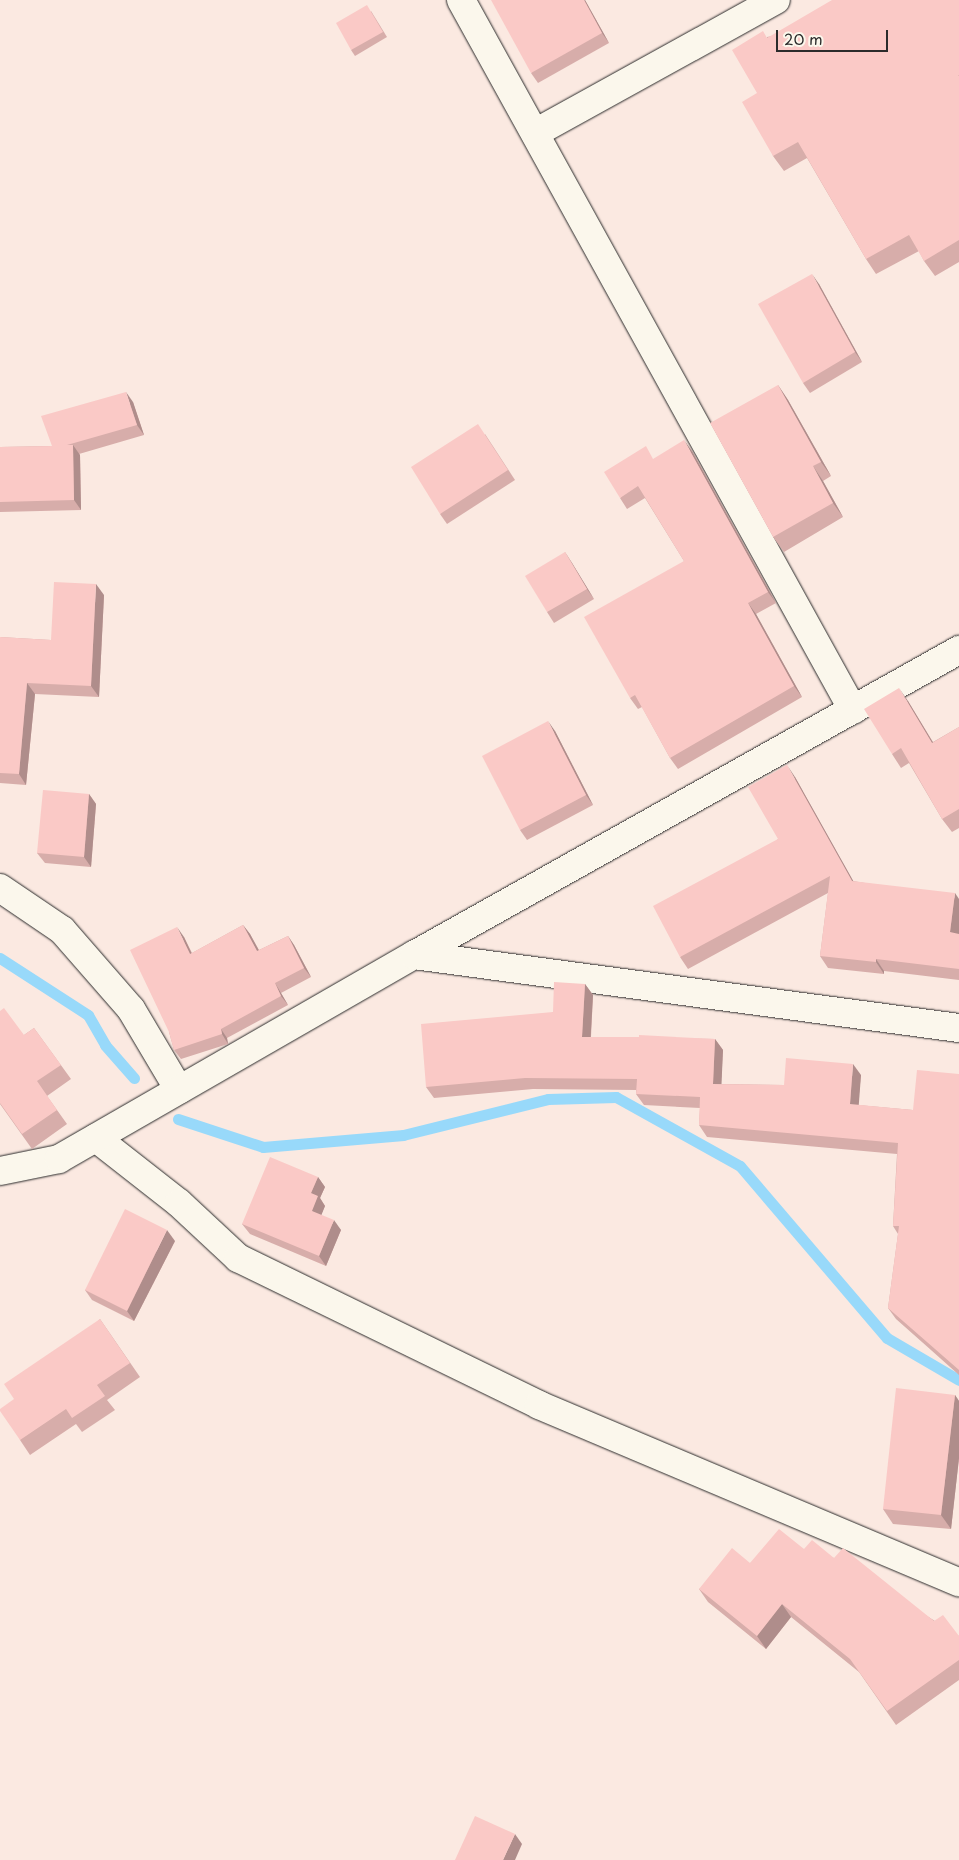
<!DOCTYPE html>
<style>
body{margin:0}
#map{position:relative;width:959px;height:1860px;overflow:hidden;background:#fbe9e1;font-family:"Playpen Sans",sans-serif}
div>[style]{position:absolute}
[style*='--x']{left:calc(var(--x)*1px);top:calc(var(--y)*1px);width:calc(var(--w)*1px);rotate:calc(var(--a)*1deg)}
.stream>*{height:11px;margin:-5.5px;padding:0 5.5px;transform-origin:5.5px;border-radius:5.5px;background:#98d9fa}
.roads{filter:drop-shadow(0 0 1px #2b2b2b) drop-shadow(0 0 1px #2b2b2b)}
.minor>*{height:28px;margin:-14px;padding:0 14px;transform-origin:14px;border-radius:14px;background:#fbf7ec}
.wall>*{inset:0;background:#d7adaa}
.shaded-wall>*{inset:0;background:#af8d8b}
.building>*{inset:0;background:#fac9c6}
span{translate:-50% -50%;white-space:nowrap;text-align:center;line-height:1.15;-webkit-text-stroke:4px #fbf7ec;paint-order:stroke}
.scale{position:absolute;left:776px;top:30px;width:112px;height:22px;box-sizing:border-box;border:2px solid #2b2b2b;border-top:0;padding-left:6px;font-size:15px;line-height:18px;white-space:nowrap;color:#2b2b2b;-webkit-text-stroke:4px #fbf7ec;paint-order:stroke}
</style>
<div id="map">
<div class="stream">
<i style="--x:0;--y:958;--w:105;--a:32.9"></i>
<i style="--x:88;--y:1015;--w:34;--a:60"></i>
<i style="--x:105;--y:1045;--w:44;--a:48.7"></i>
<i style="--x:178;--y:1119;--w:89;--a:18.2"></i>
<i style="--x:263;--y:1147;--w:141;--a:-4.9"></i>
<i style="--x:403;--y:1135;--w:149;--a:-13.9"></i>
<i style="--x:548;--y:1099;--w:68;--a:-1.7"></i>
<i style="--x:616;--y:1097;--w:142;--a:29.1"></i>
<i style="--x:740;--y:1166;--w:226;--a:49.5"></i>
<i style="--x:887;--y:1338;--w:83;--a:30.3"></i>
</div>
<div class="roads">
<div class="minor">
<i style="--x:461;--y:0;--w:811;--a:61.1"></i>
<i style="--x:535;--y:133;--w:275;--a:-28.9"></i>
<i style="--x:0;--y:888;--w:75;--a:34.1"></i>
<i style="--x:62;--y:930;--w:105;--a:48.9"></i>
<i style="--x:131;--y:1009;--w:94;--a:59.3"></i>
<i style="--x:414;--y:955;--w:550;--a:7.63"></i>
<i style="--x:96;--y:1138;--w:105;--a:38.1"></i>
<i style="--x:179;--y:1203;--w:81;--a:43"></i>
<i style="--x:238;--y:1258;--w:335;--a:26"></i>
<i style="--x:539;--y:1405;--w:456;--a:22.9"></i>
<i style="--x:0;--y:1171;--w:60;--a:-11.5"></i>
<i style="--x:59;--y:1159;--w:409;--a:-29.9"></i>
<i style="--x:414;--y:955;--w:625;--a:-29.23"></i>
</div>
</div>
<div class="wall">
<i style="clip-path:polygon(585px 0,609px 43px,538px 83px,531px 73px)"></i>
<i style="clip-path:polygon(959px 0,959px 262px,935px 276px,924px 261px,919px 251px,876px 274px,866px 259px,807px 158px,784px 171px,773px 156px,757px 93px,767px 37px)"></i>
<i style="clip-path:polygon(371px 11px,387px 37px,355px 56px,351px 50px)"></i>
<i style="clip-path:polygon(819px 284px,862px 362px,810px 393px,803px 383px)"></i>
<i style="clip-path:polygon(778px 385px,788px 400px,831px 476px,823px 481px,843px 517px,784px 552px,773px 537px)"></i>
<i style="clip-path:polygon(133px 402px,144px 435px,79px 454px,80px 455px,81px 510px,0 512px,0 447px,52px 446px)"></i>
<i style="clip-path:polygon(485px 434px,515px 480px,447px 524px,440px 514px)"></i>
<i style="clip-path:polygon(692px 451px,776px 603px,756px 614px,802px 697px,678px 769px,670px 758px,642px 707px,638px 709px,630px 698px,684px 561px,645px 498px,627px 509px,620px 498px,654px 459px)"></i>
<i style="clip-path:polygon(565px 552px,572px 563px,594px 599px,554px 623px,547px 612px)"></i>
<i style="clip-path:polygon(104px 595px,99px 697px,35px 694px,26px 785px,0 783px,0 637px,51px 640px)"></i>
<i style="clip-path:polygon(908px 701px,933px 742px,959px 727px,959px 828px,952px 832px,942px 819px,909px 763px,901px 768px,892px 754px)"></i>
<i style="clip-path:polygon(555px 731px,593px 805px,527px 840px,520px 830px)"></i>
<i style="clip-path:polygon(795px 777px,853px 881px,959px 899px,959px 980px,884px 971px,884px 974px,828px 968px,820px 956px,828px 893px,688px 969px,680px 957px,778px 839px)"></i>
<i style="clip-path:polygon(89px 794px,96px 804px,91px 867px,45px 863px,37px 853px)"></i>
<i style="clip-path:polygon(243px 925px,250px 934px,259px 950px,288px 936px,294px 945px,311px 977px,281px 993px,288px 1005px,227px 1038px,228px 1044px,181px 1059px,174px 1050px,169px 1032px,184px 937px,192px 953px)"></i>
<i style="clip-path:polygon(585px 984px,593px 995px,591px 1037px,715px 1039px,723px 1050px,721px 1084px,784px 1085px,861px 1075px,858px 1105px,913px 1110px,959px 1074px,959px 1375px,896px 1319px,888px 1308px,898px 1234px,893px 1226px,897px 1154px,707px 1137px,699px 1125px,700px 1108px,644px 1105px,636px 1094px,636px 1090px,533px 1089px,434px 1098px,426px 1087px,553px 1012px)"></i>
<i style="clip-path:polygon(34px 1028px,71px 1079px,47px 1096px,67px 1124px,32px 1149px,0 1104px,24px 1035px)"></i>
<i style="clip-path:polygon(318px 1177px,325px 1187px,320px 1198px,325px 1206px,321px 1215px,341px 1230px,326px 1266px,250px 1234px,242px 1224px)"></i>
<i style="clip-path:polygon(175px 1241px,134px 1321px,92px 1300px,85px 1290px)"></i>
<i style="clip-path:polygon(100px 1319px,140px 1377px,107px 1400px,115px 1410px,82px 1432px,76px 1424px,30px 1455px,20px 1440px,14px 1399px)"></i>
<i style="clip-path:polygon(955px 1395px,959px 1401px,959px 1458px,951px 1529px,893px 1524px,883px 1509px)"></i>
<i style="clip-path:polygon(804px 1549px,834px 1558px,959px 1636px,959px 1680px,896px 1725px,859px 1672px,791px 1617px,766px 1649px,708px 1602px,699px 1589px,750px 1563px)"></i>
</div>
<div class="shaded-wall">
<i style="clip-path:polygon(584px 0,585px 0,609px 43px,602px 33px)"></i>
<i style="clip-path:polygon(812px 274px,819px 284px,862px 362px,855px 352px)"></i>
<i style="clip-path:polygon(778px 385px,788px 400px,831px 476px,821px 462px)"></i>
<i style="clip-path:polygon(126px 392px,133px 402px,144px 435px,137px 425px)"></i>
<i style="clip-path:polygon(684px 440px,692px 451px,776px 603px,768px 592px)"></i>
<i style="clip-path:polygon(73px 445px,80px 455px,81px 510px,74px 500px)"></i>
<i style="clip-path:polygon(813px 466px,823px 481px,843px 517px,833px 503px)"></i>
<i style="clip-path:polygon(565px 552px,572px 563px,594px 599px,587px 589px)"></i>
<i style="clip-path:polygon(96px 584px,104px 595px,99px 697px,91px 686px)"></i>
<i style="clip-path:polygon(748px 603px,756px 614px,802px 697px,794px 686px)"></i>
<i style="clip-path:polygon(27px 683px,35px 694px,26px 785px,19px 774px)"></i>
<i style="clip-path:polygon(899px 688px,908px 701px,941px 756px,932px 743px)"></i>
<i style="clip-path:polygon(548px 721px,555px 731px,593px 805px,586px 795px)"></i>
<i style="clip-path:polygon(787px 765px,795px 777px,860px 893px,852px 881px)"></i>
<i style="clip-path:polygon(89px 794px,96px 804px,91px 867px,84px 857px)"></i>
<i style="clip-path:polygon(955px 893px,959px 899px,959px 944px,950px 932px)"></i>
<i style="clip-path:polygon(243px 925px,250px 934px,264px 960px,257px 951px)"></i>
<i style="clip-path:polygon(177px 927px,184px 937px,196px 963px,190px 954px)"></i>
<i style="clip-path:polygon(288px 936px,294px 945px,311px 977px,304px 968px)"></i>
<i style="clip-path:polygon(876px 959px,884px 971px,884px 974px,876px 962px)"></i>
<i style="clip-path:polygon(275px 983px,281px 993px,288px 1005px,281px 996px)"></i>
<i style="clip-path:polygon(585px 984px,593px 995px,590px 1048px,582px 1037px)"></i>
<i style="clip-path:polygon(221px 1029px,227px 1038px,228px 1044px,222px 1034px)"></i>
<i style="clip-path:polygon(715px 1039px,723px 1050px,721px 1095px,713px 1084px)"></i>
<i style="clip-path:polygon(853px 1064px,861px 1075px,858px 1115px,850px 1104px)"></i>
<i style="clip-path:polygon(318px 1177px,325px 1187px,320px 1198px,325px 1206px,319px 1221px,312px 1211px,311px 1193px)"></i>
<i style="clip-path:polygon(334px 1220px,341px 1230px,326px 1266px,319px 1256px)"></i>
<i style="clip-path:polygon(167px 1230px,175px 1241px,134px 1321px,127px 1311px)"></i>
<i style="clip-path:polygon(955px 1395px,959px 1401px,959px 1458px,951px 1529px,941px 1515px)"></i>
<i style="clip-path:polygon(782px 1604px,791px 1617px,766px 1649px,757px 1636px)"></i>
<i style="clip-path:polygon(515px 1834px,522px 1844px,515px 1860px,503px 1860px)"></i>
</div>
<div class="building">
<i style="clip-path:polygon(491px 0,584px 0,602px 33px,531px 73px)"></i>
<i style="clip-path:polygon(832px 0,959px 0,959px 75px,958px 75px,959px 76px,959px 240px,924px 261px,909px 235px,866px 259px,798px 142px,773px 156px,742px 102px,757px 93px,732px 50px,763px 31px,767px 38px)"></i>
<i style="clip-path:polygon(367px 5px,383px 32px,351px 50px,336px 23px)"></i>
<i style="clip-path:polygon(812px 274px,855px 352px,803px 383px,758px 304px)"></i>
<i style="clip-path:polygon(778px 385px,821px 462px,813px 466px,833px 503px,773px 537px,710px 423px)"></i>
<i style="clip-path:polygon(126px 392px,137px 425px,67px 445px,73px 445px,74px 500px,0 502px,0 447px,52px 446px,41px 416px)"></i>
<i style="clip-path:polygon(478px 424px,508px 470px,440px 514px,411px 467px)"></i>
<i style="clip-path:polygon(684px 440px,768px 592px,748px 603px,794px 686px,670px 758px,635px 695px,630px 698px,584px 617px,684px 561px,638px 486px,620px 498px,604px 472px,646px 446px,653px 459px)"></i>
<i style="clip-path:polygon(565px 552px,587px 589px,547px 612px,525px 576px)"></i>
<i style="clip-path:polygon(54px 582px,96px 584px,91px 686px,27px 683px,19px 774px,0 773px,0 637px,51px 640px)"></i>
<i style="clip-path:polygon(899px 688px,932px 743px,959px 727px,959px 809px,942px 819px,901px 748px,892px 754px,864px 709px)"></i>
<i style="clip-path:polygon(548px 721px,586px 795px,520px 830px,482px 756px)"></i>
<i style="clip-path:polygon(787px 765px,852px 881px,955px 893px,950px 932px,959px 934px,959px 969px,876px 959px,876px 962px,820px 956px,830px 876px,680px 957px,653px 906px,778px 839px,748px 787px)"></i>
<i style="clip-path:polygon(43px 790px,89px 794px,84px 857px,37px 853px)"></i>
<i style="clip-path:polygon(243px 925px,257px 951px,288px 936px,304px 968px,275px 983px,281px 996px,221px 1029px,222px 1034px,174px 1050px,169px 1032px,130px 950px,177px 927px,190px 954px)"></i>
<i style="clip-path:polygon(554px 982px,585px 984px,582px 1037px,639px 1037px,639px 1035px,715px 1039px,713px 1084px,784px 1085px,786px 1058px,853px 1064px,850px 1104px,913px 1110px,917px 1070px,959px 1074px,959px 1370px,888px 1308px,899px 1226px,893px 1226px,898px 1143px,699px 1125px,700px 1097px,636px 1094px,637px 1079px,525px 1078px,426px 1087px,421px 1024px,553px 1012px)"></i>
<i style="clip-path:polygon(4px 1008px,24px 1035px,34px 1028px,61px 1065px,37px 1081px,57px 1110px,22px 1134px,0 1103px,0 1011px)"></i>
<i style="clip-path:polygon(270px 1157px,318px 1177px,311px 1193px,318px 1196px,312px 1211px,334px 1220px,319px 1256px,242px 1224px)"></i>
<i style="clip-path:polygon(125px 1209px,167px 1230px,127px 1311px,85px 1290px)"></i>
<i style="clip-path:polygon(100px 1319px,130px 1363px,97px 1385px,105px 1396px,72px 1418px,66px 1409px,20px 1440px,0 1411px,0 1409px,14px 1399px,4px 1384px)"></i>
<i style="clip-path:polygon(896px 1388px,955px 1395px,941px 1515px,883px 1509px)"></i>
<i style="clip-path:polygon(779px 1529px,804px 1549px,812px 1540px,834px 1558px,843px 1548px,934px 1621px,943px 1615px,959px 1636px,959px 1660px,887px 1711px,850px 1659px,782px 1604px,757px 1636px,699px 1589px,732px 1548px,750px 1563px)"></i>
<i style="clip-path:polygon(475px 1816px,515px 1834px,503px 1860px,455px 1860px)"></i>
</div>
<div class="scale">20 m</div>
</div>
